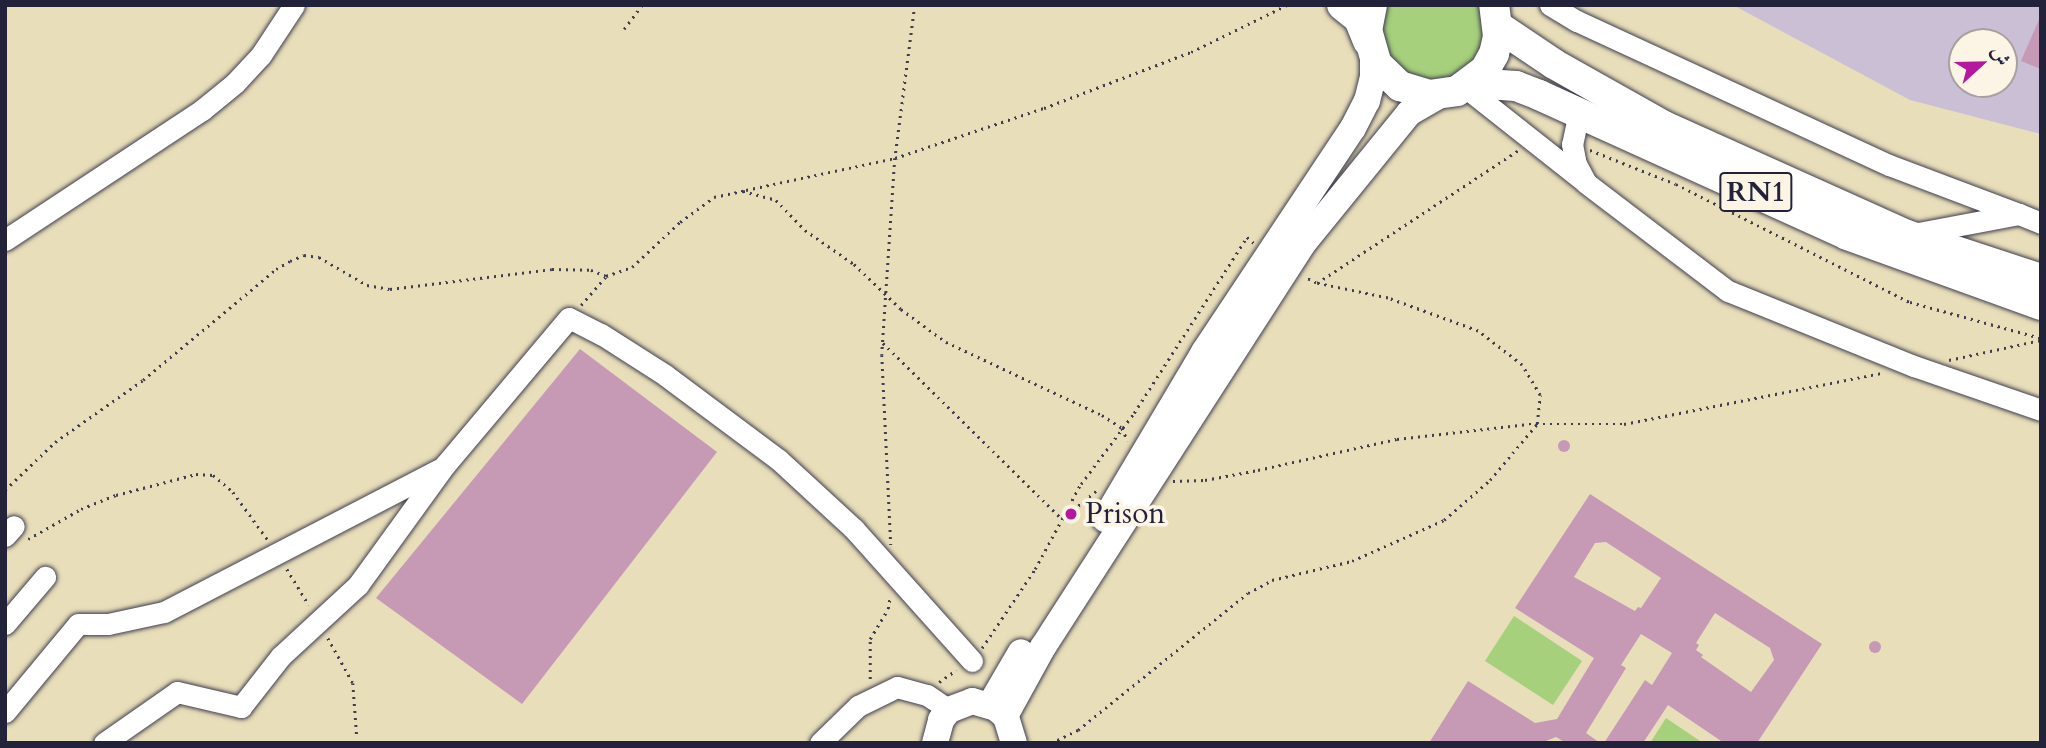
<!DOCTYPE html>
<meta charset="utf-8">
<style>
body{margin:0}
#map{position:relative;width:2046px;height:748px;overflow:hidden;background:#e8deba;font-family:Cardo,Amiri,serif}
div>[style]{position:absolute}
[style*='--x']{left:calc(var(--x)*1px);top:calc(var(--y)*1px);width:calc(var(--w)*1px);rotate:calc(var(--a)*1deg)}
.industrial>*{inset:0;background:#cbbfd6}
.green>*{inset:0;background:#a6d07b}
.building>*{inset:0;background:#c699b5}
.round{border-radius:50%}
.path>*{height:2.5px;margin-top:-1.25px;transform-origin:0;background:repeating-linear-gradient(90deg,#403e4e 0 2px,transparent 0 7px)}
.roads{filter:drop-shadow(0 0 2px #403e4e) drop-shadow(0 0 2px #403e4e)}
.minor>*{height:21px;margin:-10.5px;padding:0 10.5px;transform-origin:10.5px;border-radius:10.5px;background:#fff}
.major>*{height:26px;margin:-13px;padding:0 13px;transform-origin:13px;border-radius:13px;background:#fff}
.highway>*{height:30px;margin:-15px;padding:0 15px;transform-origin:15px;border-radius:15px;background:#fff}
.dots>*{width:19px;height:19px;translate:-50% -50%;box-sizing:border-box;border:4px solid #fcf5e5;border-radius:50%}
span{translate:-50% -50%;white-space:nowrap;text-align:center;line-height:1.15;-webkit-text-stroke:7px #fcf5e5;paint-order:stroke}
.shield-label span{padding:2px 5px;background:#fcf5e5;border:2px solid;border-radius:5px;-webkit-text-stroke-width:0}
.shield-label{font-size:28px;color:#22223b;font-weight:700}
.poi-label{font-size:30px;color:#22223b}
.left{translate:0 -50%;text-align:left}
.frame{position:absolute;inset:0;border:7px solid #22223b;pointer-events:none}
.north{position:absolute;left:1948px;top:28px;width:70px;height:70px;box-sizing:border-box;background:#fcf5e5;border:2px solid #a5a1a1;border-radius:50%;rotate:68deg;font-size:19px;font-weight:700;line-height:28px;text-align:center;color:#22223b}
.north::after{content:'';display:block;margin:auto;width:24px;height:32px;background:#b5179e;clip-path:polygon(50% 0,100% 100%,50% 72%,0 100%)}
</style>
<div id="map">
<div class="industrial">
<i style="clip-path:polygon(evenodd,1733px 5px,2041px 5px,2041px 134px,1910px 100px,1733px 5px,1962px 42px,2004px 42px,2004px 84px,1962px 84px,1962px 42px)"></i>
</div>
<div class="green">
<i style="clip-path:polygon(1381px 5px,1485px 5px,1490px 36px,1467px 76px,1423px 86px,1380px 51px)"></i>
<i style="clip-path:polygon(1514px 616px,1582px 661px,1553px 705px,1485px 661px)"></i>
<i style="clip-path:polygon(1666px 718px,1703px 743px,1650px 743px)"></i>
</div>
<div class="building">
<i style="clip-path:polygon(2041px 15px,2041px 69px,2021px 61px)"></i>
<i style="clip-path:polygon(580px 349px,717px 452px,522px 704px,376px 598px)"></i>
<i class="round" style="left:1558px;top:440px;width:12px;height:12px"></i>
<i style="clip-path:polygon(evenodd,1590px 494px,1822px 644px,1757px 743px,1724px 743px,1668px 705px,1643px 743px,1604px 743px,1645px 680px,1652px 685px,1672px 653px,1641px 634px,1621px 665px,1626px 668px,1586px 733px,1600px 743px,1566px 743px,1556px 737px,1541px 743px,1429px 743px,1468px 681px,1535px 723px,1557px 719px,1594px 658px,1515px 608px,1590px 494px,1606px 542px,1661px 578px,1641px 608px,1638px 607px,1635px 611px,1574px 577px,1595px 543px,1606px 542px,1590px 494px,1715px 613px,1770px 648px,1774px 660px,1751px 692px,1701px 657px,1703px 655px,1696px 650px,1699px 645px,1696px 643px,1715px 613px)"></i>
<i class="round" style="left:1869px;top:641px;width:12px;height:12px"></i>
</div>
<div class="path">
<i style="--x:915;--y:5;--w:154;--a:97.4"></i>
<i style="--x:895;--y:158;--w:157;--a:-18.6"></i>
<i style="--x:1044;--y:108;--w:157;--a:-20.9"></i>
<i style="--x:1191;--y:52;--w:107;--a:-26.1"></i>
<i style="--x:624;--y:29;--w:30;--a:-53"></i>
<i style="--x:1590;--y:150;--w:92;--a:21.6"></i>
<i style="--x:1676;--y:184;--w:262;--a:26.8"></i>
<i style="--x:1910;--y:302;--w:136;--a:15.4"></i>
<i style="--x:746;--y:190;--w:152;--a:-12.1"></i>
<i style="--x:895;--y:158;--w:197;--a:93.8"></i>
<i style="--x:882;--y:355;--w:190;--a:87.3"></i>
<i style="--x:1317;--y:283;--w:242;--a:-33.4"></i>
<i style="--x:581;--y:305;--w:38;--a:-49"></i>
<i style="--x:883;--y:343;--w:251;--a:44.5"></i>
<i style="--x:1062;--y:519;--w:40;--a:-62"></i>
<i style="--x:1081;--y:484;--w:89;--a:-53.3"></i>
<i style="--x:1134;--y:413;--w:209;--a:-57.3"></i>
<i style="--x:1247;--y:237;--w:9;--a:41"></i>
<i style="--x:1949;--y:360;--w:94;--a:-12.3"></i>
<i style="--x:1173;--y:481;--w:32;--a:-2"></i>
<i style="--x:1205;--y:480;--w:54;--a:-10.7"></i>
<i style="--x:1258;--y:470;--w:142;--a:-12.6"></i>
<i style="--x:1397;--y:439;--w:133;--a:-6.5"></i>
<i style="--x:1529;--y:424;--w:95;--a:0"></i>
<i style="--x:1624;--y:424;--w:262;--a:-11.2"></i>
<i style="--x:5;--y:490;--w:69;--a:-43.8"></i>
<i style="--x:55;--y:442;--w:108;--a:-35.2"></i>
<i style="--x:143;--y:380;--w:173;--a:-39.8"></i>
<i style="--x:276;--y:269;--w:16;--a:-30"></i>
<i style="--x:290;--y:261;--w:15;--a:-23"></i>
<i style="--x:304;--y:255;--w:15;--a:8"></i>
<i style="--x:319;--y:257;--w:56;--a:30.3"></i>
<i style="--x:367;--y:285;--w:23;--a:10"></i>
<i style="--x:390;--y:289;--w:163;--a:-7"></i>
<i style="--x:552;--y:269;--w:39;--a:1"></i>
<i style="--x:591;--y:270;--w:16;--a:22"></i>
<i style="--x:606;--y:276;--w:28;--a:-19"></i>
<i style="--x:632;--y:267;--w:66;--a:-43.2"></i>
<i style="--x:680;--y:222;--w:42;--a:-36.3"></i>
<i style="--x:714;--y:197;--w:30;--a:-12"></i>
<i style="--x:743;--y:191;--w:34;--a:15"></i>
<i style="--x:776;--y:200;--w:42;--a:46"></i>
<i style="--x:805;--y:230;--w:60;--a:34.8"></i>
<i style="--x:854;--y:264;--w:65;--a:43.8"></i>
<i style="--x:901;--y:309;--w:56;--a:36.3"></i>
<i style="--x:946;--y:342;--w:172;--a:25.1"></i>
<i style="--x:1102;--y:415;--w:24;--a:33"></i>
<i style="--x:1122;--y:428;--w:14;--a:65"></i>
<i style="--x:28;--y:539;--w:61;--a:-29.5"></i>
<i style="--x:81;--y:509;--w:38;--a:-22"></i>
<i style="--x:116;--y:495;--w:83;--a:-14.7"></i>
<i style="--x:196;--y:474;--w:17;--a:3"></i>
<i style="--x:213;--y:475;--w:26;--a:40"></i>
<i style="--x:233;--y:492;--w:59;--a:53.9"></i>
<i style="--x:287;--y:569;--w:42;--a:58.6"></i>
<i style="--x:328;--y:638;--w:51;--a:60.9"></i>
<i style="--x:353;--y:683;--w:54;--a:85.8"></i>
<i style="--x:982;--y:648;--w:95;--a:-56.1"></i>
<i style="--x:1035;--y:569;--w:57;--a:-61.6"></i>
<i style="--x:1062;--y:519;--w:44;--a:-39.5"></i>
<i style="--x:870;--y:679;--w:40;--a:-90"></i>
<i style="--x:870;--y:639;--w:35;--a:-59"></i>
<i style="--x:888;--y:609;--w:13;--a:-81"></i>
<i style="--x:939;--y:682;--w:21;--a:-35"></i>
<i style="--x:1051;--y:743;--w:30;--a:-26"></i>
<i style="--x:1078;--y:730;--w:218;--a:-38.9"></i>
<i style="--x:1248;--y:593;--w:27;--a:-28"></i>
<i style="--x:1272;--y:580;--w:82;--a:-13.4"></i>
<i style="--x:1352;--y:561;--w:101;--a:-24"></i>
<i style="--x:1444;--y:520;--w:61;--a:-41"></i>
<i style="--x:1490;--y:480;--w:73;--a:-50"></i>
<i style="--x:1537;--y:424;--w:29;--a:-84"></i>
<i style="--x:1540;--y:395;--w:35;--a:-121"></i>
<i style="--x:1522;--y:365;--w:56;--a:-142.3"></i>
<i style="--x:1478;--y:331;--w:96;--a:-159.9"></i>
<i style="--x:1388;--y:298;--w:74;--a:-168.2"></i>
<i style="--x:1316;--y:283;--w:11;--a:-153"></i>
</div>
<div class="roads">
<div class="minor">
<i style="--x:1550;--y:5;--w:31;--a:31"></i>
<i style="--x:1577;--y:21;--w:344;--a:24.8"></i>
<i style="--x:1889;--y:165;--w:139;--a:20.7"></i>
<i style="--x:1465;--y:87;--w:152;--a:38.3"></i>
<i style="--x:1579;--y:112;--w:33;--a:102"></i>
<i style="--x:1572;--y:144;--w:20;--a:79"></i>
<i style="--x:1576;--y:164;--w:21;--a:62"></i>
<i style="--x:1586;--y:183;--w:178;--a:37.3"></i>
<i style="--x:1728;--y:291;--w:201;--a:22"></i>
<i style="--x:1914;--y:366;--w:134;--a:19.1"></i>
<i style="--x:1913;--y:234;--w:108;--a:-10.7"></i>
<i style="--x:2019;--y:214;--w:24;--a:22"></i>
<i style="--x:5;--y:240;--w:236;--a:-33.4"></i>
<i style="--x:202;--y:110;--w:43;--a:-39.3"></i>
<i style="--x:235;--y:83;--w:38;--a:-47"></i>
<i style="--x:261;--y:55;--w:60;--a:-56.6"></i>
<i style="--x:5;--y:536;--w:13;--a:-48"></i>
<i style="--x:5;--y:624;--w:62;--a:-49.6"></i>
<i style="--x:5;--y:712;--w:114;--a:-50.3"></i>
<i style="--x:78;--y:624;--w:30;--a:0"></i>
<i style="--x:108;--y:624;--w:57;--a:-12.1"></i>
<i style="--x:164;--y:612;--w:311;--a:-27.4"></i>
<i style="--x:104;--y:743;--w:89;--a:-34.9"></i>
<i style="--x:177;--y:692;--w:66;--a:13.2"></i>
<i style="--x:241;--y:707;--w:65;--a:-51.9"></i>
<i style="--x:281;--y:656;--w:105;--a:-42.7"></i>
<i style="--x:358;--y:585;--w:148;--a:-54.1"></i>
<i style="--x:445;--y:465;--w:192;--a:-49.9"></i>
<i style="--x:569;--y:318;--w:36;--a:27"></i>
<i style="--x:601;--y:334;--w:76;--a:32.6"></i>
<i style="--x:665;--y:375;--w:142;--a:36.7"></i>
<i style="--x:779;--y:460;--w:102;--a:42.6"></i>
<i style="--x:854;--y:529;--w:177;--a:48.2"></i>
<i style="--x:820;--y:743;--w:53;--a:-44.2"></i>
<i style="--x:858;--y:706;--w:43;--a:-26"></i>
<i style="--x:897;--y:687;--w:31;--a:15"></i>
<i style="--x:927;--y:695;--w:27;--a:34"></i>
</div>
<div class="major">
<i style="--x:1105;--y:519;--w:194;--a:-59.3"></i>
<i style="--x:1204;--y:352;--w:269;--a:-56.4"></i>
<i style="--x:1353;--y:128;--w:30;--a:-63"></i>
<i style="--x:1367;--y:101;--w:25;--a:-76"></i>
<i style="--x:1373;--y:77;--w:23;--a:-90"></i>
<i style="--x:990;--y:705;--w:61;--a:-59.7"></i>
<i style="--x:1005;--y:716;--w:79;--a:-61.2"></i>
<i style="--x:1043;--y:647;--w:477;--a:-57.2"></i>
<i style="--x:1301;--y:246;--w:171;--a:-50.9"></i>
<i style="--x:1409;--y:113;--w:36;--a:-30"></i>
<i style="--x:935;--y:743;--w:24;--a:-75"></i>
<i style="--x:941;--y:720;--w:13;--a:-51"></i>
<i style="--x:949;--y:710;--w:25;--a:-21"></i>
<i style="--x:972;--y:701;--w:25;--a:16"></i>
<i style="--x:996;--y:708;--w:13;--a:42"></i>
<i style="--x:1006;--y:717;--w:27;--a:73"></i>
</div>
<div class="highway">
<i style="--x:1342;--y:5;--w:22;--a:39"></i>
<i style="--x:1359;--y:19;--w:24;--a:68"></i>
<i style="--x:1372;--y:5;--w:25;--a:101"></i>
<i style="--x:1367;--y:30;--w:35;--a:74"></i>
<i style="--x:1377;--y:64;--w:32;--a:44"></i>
<i style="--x:1400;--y:86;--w:30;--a:17"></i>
<i style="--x:1429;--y:95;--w:28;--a:-8"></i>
<i style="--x:1457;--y:91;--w:35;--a:-37"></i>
<i style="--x:1485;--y:70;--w:18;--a:-61"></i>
<i style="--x:1494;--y:54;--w:18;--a:-77"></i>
<i style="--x:1498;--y:36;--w:31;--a:-97"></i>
<i style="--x:1499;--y:27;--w:66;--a:33.9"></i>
<i style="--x:1554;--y:64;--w:126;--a:29.4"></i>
<i style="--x:1664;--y:126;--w:266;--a:24.2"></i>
<i style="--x:1907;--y:235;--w:141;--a:18.2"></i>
<i style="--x:1472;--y:83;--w:44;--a:3.9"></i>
<i style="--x:1516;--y:86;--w:25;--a:21"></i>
<i style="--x:1539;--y:95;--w:338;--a:24.4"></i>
<i style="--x:1847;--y:235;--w:206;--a:19.8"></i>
</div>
</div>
<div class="dots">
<i style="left:1071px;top:514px;background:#b5179e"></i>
</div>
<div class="shield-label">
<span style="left:1756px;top:192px">RN1</span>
</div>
<div class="poi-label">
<span class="left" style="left:1085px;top:514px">Prison</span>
</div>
<div class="frame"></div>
<div class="north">ش</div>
</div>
